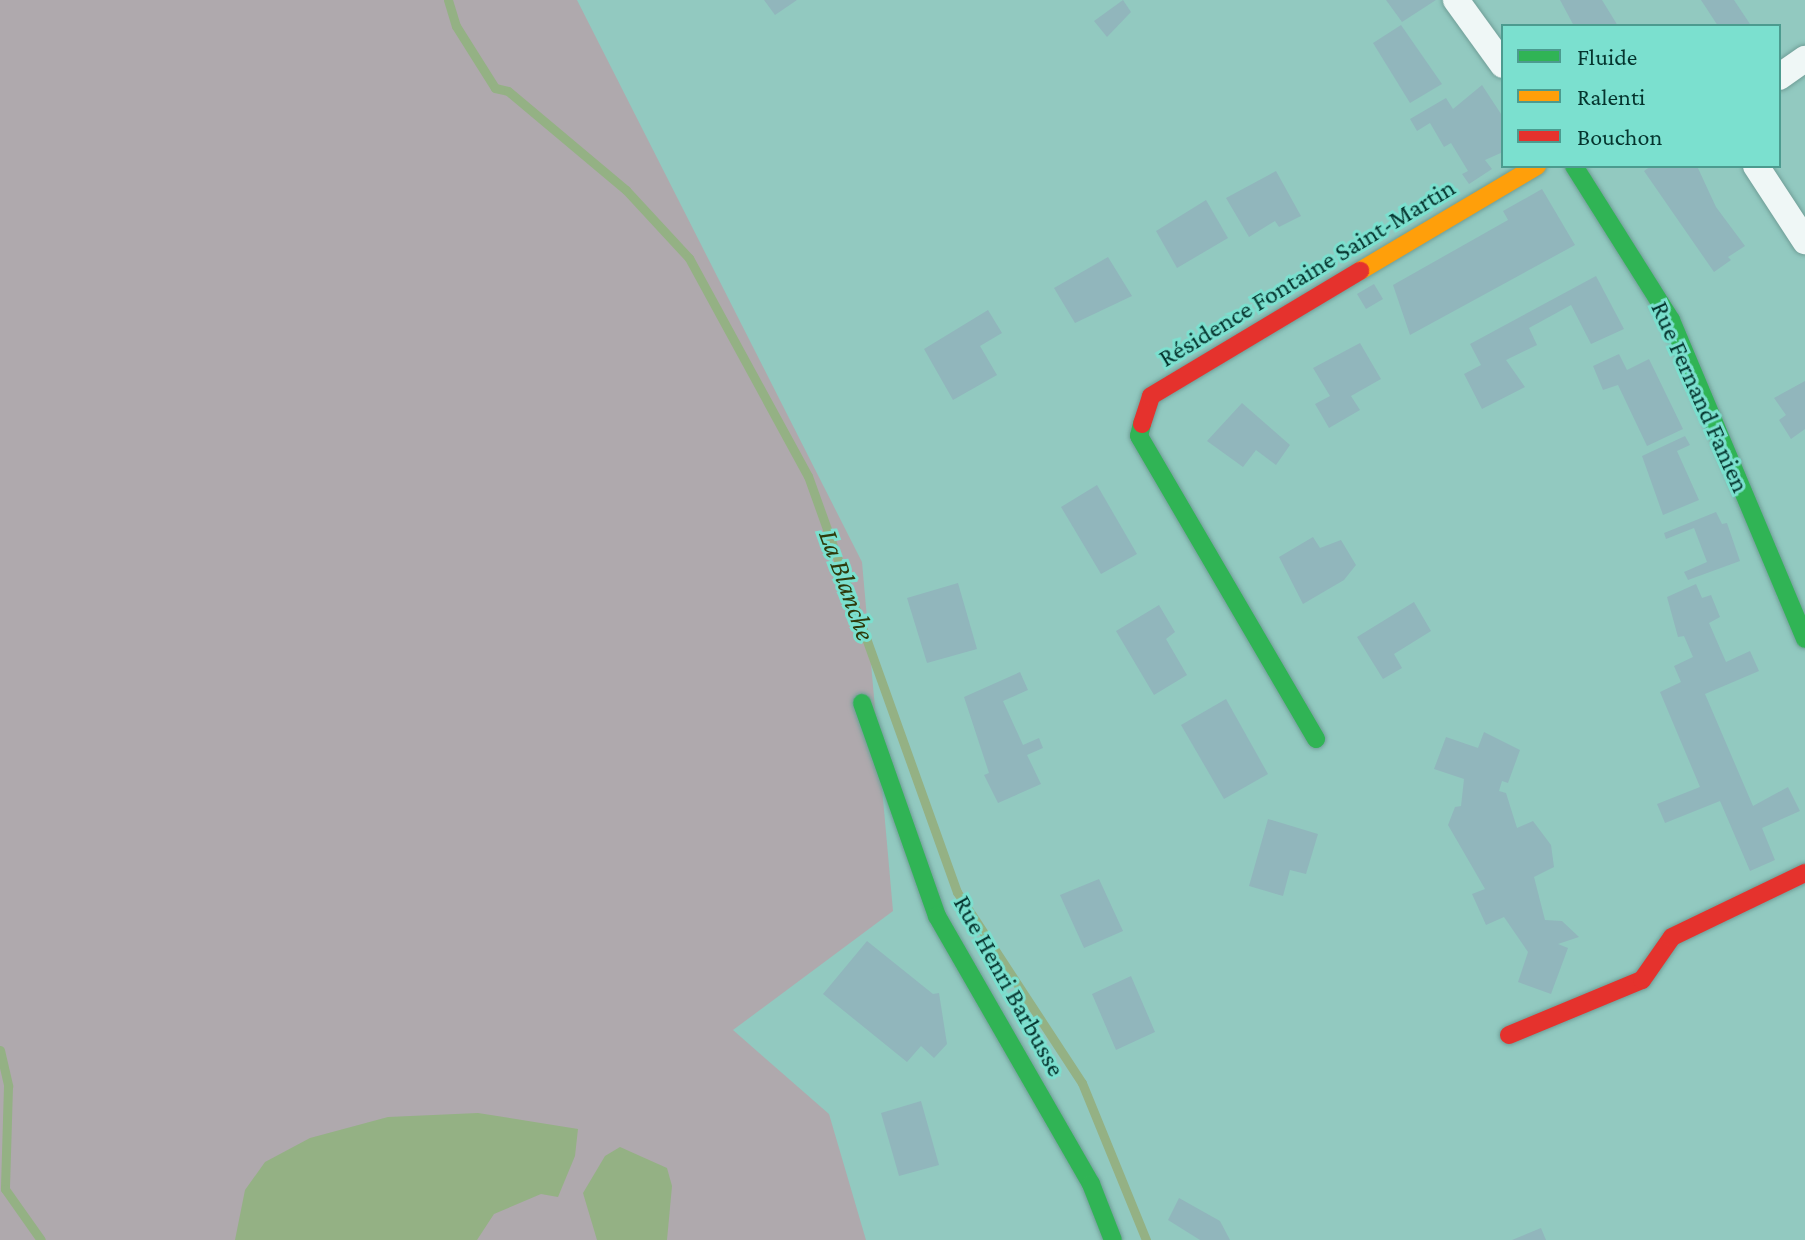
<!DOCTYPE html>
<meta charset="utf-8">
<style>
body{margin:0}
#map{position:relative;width:1805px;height:1240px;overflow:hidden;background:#92c9c0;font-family:"Crimson Pro",serif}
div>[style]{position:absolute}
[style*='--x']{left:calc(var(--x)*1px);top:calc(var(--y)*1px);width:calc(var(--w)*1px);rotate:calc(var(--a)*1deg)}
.green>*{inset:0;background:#afa9ad}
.water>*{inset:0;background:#94b184}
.stream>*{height:9px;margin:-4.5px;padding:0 4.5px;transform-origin:4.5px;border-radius:4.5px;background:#94b184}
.building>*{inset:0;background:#91b6bc}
.roads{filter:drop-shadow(0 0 2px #6f9d96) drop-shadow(0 0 2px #6f9d96)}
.street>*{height:26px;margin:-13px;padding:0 13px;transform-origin:13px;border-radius:13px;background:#eff7f6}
.fast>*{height:18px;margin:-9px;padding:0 9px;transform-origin:9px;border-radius:9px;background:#30b455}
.slow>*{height:18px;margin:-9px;padding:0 9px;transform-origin:9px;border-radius:9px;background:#ff9f0a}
.jam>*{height:18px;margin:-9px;padding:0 9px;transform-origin:9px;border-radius:9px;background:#e5322d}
span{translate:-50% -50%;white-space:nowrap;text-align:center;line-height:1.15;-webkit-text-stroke:6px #7be0cf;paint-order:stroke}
.street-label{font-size:26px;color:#05342e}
.water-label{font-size:28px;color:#2f3a0c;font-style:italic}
.legend{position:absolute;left:1501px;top:24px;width:280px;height:144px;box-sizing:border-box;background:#7be0cf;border:2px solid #4c9b8f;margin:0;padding:10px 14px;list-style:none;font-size:24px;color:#05342e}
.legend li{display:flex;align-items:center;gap:16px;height:40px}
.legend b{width:40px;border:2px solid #4c9b8f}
</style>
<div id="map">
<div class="green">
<i style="clip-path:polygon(0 0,577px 0,862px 562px,893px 911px,733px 1030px,829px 1114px,866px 1240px,0 1240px)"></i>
</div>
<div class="water">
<i style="clip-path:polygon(478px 1113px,578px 1129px,575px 1156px,558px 1197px,541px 1194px,494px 1214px,477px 1240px,235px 1240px,245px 1190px,265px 1162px,310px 1138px,388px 1117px)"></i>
<i style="clip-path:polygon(620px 1147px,667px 1168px,672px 1186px,667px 1240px,597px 1240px,583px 1193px,605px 1156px)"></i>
</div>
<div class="stream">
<i style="--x:448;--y:0;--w:27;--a:73"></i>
<i style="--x:456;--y:26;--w:73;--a:57.8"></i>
<i style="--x:495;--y:88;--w:13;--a:13"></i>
<i style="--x:508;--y:91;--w:154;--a:40"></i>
<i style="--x:626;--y:190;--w:93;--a:47.2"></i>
<i style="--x:689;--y:258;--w:248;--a:61.4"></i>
<i style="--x:808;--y:476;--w:442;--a:70.3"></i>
<i style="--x:957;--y:892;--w:228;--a:56.8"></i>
<i style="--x:1082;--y:1083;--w:170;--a:67.8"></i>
<i style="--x:0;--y:1050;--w:37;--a:77"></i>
<i style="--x:8;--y:1086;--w:103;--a:91.7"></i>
<i style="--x:5;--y:1189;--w:62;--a:54.8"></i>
</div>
<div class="building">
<i style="clip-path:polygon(764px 0,797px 0,775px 15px)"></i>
<i style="clip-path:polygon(1123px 0,1131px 12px,1107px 37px,1094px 21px)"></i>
<i style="clip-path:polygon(1386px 0,1436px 0,1402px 22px)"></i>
<i style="clip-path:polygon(1560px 0,1602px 0,1618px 26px,1574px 26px)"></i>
<i style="clip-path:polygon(1701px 0,1734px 0,1750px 24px,1718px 26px)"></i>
<i style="clip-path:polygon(1401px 25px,1442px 84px,1410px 103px,1373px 43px)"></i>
<i style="clip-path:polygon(1482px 85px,1503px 117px,1503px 152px,1485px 160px,1492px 169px,1469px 184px,1462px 174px,1468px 171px,1451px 143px,1444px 147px,1430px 123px,1417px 131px,1410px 119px,1446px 98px,1453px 109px)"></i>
<i style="clip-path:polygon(1651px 166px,1697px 166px,1716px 207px,1745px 246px,1728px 257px,1731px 260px,1714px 272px,1644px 171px)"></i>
<i style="clip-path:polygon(1276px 171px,1301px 216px,1279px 227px,1275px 221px,1249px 237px,1226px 198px)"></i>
<i style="clip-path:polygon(1542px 189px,1575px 245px,1410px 335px,1393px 285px,1508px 220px,1503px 211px)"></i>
<i style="clip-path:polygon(1206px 200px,1228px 238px,1177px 268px,1156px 231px)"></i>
<i style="clip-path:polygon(1108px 257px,1132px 296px,1075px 323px,1054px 288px)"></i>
<i style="clip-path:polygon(1596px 276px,1624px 329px,1591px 344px,1571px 305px,1529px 328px,1537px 345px,1506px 360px,1525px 387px,1482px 409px,1464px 374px,1481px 365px,1470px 344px)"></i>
<i style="clip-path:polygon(1374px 284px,1383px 299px,1366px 309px,1357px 294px)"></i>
<i style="clip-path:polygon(988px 310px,1002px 333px,980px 346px,997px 375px,953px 400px,924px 349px)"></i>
<i style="clip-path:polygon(1360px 343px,1381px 379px,1351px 396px,1360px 410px,1329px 428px,1315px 404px,1330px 396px,1313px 368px)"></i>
<i style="clip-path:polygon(1619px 354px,1627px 370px,1649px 359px,1683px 429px,1647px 446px,1618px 385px,1603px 390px,1593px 366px)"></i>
<i style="clip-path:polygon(1805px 381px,1805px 429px,1791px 439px,1779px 420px,1786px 415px,1774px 398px)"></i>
<i style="clip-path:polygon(1242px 403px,1290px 445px,1276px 465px,1256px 450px,1243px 467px,1207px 441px)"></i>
<i style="clip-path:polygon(1685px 436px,1690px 445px,1677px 451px,1699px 500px,1663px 515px,1642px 456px)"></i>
<i style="clip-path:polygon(1097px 485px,1137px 554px,1101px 574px,1061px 507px)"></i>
<i style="clip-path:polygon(1716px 512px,1722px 524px,1727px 523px,1740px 561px,1688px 580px,1684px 572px,1707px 562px,1694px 528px,1666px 539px,1664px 533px)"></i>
<i style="clip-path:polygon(1313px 537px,1320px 548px,1341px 540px,1356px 565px,1344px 580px,1303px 604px,1279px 557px)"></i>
<i style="clip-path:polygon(958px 583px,977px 649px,927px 663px,907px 598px)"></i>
<i style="clip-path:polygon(1696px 584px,1702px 598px,1711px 595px,1720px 617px,1709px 623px,1726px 662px,1750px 651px,1759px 671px,1705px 694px,1753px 806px,1788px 787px,1800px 811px,1762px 828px,1775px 860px,1750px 871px,1720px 801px,1665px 823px,1657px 804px,1700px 787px,1660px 692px,1681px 682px,1674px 666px,1693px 657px,1684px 636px,1678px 637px,1667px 597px)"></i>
<i style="clip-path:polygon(1414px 602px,1431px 631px,1394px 654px,1402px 668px,1383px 679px,1357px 637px)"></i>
<i style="clip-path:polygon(1159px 605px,1175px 632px,1166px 639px,1187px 675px,1154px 695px,1116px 631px)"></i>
<i style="clip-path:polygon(1020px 672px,1028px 690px,1003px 701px,1023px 745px,1039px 738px,1043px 748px,1027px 755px,1041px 784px,998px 803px,984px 775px,989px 773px,964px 697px)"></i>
<i style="clip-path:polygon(1226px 699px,1268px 774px,1224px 799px,1181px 725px)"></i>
<i style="clip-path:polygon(1484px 732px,1520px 750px,1508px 783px,1502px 781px,1499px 791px,1506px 793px,1517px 828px,1533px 821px,1551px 845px,1554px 867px,1534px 877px,1545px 920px,1562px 921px,1579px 937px,1558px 944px,1568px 948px,1551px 994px,1518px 982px,1528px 952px,1504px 917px,1486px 925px,1472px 894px,1485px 889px,1448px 825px,1455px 807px,1461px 806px,1464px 779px,1434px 769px,1446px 737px,1478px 748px)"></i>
<i style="clip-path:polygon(1268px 819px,1318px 834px,1306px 874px,1290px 870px,1283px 896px,1249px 886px)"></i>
<i style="clip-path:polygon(1099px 879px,1123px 931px,1084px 948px,1060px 895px)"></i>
<i style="clip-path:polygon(867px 941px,933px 994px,939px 993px,947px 1044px,934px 1058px,921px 1046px,907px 1062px,823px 994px)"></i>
<i style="clip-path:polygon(1131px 976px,1155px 1032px,1116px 1050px,1092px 994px)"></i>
<i style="clip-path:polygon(921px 1101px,939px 1165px,899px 1176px,881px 1113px)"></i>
<i style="clip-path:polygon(1179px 1198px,1220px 1221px,1230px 1240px,1200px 1240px,1168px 1220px)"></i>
<i style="clip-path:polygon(1541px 1228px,1546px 1240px,1512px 1240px)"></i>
</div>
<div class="roads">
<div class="street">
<i style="--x:1456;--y:0;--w:80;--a:54.1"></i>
<i style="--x:1779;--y:77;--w:32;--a:-35"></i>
<i style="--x:1756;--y:166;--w:90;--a:56.8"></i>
</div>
<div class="fast">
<i style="--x:1574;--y:166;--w:182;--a:57.8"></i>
<i style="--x:1671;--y:320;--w:346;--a:67.2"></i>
<i style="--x:1142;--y:424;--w:12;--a:104"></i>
<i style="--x:1139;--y:436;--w:351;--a:59.7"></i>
<i style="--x:862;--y:703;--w:226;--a:70.6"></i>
<i style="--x:937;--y:916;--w:309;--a:60.1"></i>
<i style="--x:1091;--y:1184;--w:60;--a:68.6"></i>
</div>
<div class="slow">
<i style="--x:1360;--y:271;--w:206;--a:-30.7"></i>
</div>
<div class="jam">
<i style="--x:1142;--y:424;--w:29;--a:-72"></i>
<i style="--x:1151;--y:396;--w:244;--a:-30.9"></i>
<i style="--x:1509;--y:1035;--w:144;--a:-22.5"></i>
<i style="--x:1642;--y:980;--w:52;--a:-55.1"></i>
<i style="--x:1672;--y:937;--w:148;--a:-25.7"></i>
</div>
</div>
<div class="street-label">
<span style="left:1307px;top:273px;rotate:-31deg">Résidence Fontaine Saint-Martin</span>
<span style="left:1700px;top:397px;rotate:66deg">Rue Fernand Fanien</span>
<span style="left:1009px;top:986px;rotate:61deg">Rue Henri Barbusse</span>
</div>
<div class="water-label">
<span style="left:847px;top:585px;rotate:70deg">La Blanche</span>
</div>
<ul class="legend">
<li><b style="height:10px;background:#30b455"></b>Fluide</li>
<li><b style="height:10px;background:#ff9f0a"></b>Ralenti</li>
<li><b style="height:10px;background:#e5322d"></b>Bouchon</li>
</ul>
</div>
